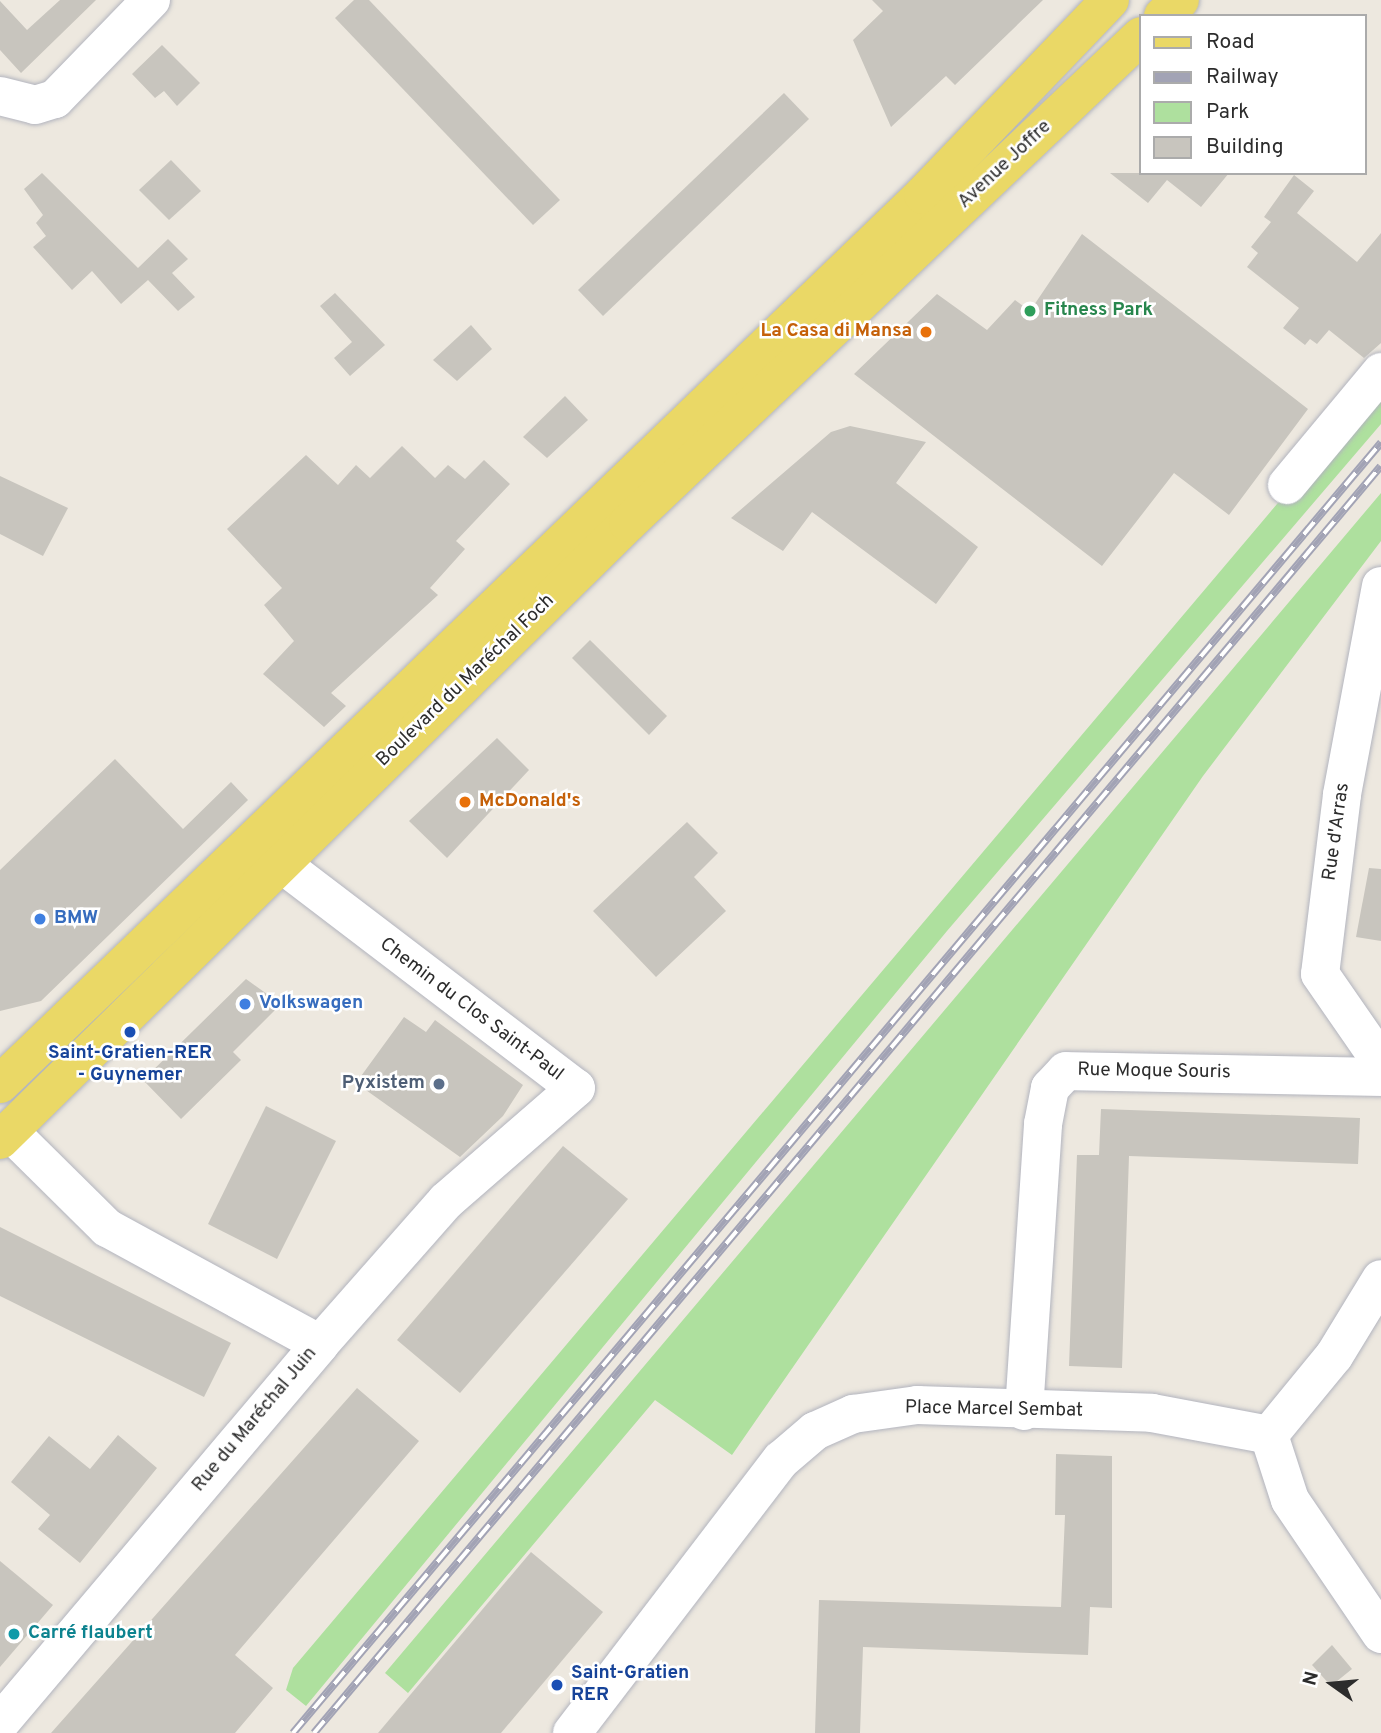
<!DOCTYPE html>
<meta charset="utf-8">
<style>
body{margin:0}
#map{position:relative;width:1381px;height:1733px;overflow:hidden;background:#ede8df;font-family:Overpass,sans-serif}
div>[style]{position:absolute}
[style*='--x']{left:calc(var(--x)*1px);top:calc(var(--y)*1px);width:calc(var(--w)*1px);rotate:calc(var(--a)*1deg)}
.green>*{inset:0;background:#aee09e}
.building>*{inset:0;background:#c8c5be}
.roads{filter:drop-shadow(0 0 2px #b2b4be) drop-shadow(0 0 2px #b2b4be)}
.minor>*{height:38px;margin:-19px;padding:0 19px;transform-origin:19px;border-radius:19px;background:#fff}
.major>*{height:38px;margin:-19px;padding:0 19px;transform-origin:19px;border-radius:19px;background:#ead866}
.rail>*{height:8px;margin-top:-4px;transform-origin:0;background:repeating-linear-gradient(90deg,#fff 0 16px,#a2a3b5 0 32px);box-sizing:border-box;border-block:2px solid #a2a3b5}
.dots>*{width:19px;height:19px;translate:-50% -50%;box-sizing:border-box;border:4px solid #fff;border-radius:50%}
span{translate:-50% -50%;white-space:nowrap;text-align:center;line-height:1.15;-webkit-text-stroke:5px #fff;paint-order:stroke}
.street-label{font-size:19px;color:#2c2c2c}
.leisure-label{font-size:19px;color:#27864d;font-weight:700}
.left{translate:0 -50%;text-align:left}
.food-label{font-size:19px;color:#c56008;font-weight:700}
.right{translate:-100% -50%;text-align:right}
.shop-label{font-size:19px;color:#366cbe;font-weight:700}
.transit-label{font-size:19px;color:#164399;font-weight:700}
.service-label{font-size:19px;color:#4e5e75;font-weight:700}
.culture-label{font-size:19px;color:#0d838f;font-weight:700}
.legend{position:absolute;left:1139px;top:14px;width:228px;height:161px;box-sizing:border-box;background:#fff;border:2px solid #ababab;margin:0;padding:9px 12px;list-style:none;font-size:21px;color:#2c2c2c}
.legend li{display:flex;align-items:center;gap:14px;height:35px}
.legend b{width:35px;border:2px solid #ababab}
.north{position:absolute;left:1297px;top:1649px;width:70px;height:70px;-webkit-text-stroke:5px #fff;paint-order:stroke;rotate:285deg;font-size:19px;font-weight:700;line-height:28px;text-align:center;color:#2c2c2c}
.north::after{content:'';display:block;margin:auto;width:24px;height:32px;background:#2c2c2c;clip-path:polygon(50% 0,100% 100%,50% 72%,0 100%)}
</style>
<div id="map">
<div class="green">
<i style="clip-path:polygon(1381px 381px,1381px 424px,947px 931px,306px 1706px,286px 1690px,293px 1668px)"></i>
<i style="clip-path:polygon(1381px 493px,1381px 541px,1203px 776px,732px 1455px,655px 1400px,408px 1693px,385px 1673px)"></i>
</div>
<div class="building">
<i style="clip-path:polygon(60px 0,96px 0,21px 73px,0 50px,0 1px,27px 30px)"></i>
<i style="clip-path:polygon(354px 0,369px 0,560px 200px,533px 225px,335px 18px)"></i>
<i style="clip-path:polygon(872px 0,1043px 0,955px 85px,946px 76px,891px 127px,853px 40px,883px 11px)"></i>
<i style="clip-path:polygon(162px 45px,200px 83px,177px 106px,164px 91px,155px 98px,132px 74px)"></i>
<i style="clip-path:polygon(784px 93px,809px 119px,603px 316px,578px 290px)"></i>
<i style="clip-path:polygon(171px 160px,201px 191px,169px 220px,139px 190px)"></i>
<i style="clip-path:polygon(42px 173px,138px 268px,168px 239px,188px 259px,172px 273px,195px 297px,178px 311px,148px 280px,121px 304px,92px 271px,72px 290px,33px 247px,46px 236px,36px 223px,43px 215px,24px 189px)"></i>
<i style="clip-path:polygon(1110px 173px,1229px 173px,1201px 207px,1167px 180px,1148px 203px)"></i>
<i style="clip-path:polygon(1294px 175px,1314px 191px,1297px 213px,1357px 262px,1381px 233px,1381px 343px,1364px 358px,1329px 330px,1317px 344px,1310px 339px,1305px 345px,1283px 328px,1299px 308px,1247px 267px,1258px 253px,1251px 247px,1271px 222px,1264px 217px)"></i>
<i style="clip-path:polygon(1082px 234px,1308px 409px,1229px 515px,1174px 473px,1102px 566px,854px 374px,937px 294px,987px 330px,1015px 300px,1030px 311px)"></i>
<i style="clip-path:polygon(335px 293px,385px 345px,350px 376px,334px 358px,352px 342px,320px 306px)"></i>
<i style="clip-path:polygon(471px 325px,492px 349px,457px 381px,433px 360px)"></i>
<i style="clip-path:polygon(565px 396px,588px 420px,547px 458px,523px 437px)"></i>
<i style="clip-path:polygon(850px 426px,926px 442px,896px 483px,978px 547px,936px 604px,812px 512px,783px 551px,731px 518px,831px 432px)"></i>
<i style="clip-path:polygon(402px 446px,435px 478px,448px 465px,465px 479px,484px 460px,510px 484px,456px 541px,465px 549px,430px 588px,438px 595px,331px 693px,346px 706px,324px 727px,263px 674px,294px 641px,264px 605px,282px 588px,227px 529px,306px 455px,338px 485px,356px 465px,370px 478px)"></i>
<i style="clip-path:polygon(0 476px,68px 508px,43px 556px,0 534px)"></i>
<i style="clip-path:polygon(590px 640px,667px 716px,649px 735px,572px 658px)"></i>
<i style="clip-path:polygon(497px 738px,529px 770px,447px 858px,409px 821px)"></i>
<i style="clip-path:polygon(115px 759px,183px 829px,231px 782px,248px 800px,41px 1001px,0 1011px,0 870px)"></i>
<i style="clip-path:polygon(687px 822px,718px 853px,694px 877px,726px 911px,656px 977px,593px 911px)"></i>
<i style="clip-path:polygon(1369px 868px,1381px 869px,1381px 941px,1356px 937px)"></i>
<i style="clip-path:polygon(246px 979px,281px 1004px,233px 1052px,241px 1060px,181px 1119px,143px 1080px)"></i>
<i style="clip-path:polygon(404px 1017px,426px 1032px,435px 1020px,523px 1085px,503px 1116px,460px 1157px,356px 1083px)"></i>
<i style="clip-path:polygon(266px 1106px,336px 1141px,277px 1259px,208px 1224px)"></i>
<i style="clip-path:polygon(1101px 1109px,1360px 1118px,1358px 1164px,1129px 1156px,1122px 1368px,1069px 1366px,1077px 1155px,1099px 1155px)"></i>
<i style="clip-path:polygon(563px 1146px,628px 1199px,460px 1393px,397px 1340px)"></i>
<i style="clip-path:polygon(0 1227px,231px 1343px,204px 1397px,0 1296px)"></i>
<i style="clip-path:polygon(357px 1388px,419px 1441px,235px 1655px,273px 1688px,235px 1733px,51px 1733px)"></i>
<i style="clip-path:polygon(118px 1435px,157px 1468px,80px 1563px,38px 1529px,50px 1515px,11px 1482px,49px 1436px,90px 1469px)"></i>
<i style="clip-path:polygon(1056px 1454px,1112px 1456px,1112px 1608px,1090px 1607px,1088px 1655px,863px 1647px,860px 1733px,815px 1733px,819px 1600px,1061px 1607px,1065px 1515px,1055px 1515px)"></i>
<i style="clip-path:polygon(531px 1552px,603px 1612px,501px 1733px,378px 1733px)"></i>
<i style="clip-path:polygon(0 1561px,53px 1605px,0 1667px)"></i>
<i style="clip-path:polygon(1332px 1645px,1352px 1669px,1331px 1686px,1312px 1665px)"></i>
</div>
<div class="roads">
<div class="minor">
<i style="--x:0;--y:96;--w:36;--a:14"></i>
<i style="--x:35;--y:105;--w:21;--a:-17"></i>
<i style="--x:55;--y:99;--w:138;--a:-45.9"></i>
<i style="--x:1287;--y:485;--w:147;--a:-50.2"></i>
<i style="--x:1381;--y:586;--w:213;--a:100.6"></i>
<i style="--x:1342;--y:795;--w:180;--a:97"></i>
<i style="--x:1320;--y:974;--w:107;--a:55.3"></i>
<i style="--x:279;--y:862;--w:373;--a:37.3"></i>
<i style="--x:576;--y:1088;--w:172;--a:139"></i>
<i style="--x:446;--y:1201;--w:191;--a:131.4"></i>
<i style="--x:1024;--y:1411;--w:288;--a:-86.2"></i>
<i style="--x:1043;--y:1124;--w:37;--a:-79"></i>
<i style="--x:1050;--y:1088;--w:23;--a:-47"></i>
<i style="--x:1066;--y:1071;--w:315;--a:1.1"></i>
<i style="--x:1269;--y:1435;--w:68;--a:72.1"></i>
<i style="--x:1290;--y:1500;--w:162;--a:55.8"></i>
<i style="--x:1269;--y:1435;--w:102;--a:-50.6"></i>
<i style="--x:1334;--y:1356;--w:90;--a:-58.6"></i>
<i style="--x:0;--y:1723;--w:496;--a:-49.8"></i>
<i style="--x:320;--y:1344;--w:243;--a:-151.4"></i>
<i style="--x:107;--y:1228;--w:138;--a:-135.3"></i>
<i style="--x:572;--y:1733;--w:344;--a:-52.6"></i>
<i style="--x:781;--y:1460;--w:45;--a:-40.5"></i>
<i style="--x:815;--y:1431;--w:42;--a:-24.1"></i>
<i style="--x:853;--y:1414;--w:65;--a:-8"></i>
<i style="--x:917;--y:1405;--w:235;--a:1.9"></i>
<i style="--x:1152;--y:1413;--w:119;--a:10.6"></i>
</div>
<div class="major">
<i style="--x:1163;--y:16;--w:23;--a:-43"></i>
<i style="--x:0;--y:1084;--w:1282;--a:-43.93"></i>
<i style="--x:923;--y:195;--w:270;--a:-46.2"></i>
<i style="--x:0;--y:1140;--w:880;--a:-44.49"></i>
<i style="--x:628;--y:523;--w:707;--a:-43.51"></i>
</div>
</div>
<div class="rail">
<i style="--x:293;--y:1733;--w:1688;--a:-49.86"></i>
<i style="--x:314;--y:1733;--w:1656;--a:-49.9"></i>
</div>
<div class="dots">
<i style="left:1030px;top:311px;background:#2e9e5b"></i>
<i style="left:926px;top:332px;background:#e8710a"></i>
<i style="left:465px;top:802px;background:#e8710a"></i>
<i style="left:40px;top:919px;background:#3f7fe0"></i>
<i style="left:245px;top:1004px;background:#3f7fe0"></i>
<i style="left:130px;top:1032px;background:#1a4fb4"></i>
<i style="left:439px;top:1084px;background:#5c6f8a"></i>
<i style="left:14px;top:1634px;background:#0f9aa8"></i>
<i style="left:557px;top:1685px;background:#1a4fb4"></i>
</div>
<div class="street-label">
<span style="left:1005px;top:165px;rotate:-43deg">Avenue Joffre</span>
<span style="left:466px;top:681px;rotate:-44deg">Boulevard du Maréchal Foch</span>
<span style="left:1337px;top:832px;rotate:-82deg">Rue d'Arras</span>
<span style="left:471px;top:1010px;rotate:37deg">Chemin du Clos Saint-Paul</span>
<span style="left:1154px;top:1072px;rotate:1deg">Rue Moque Souris</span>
<span style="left:994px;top:1410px;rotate:1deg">Place Marcel Sembat</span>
<span style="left:255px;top:1420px;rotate:-50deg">Rue du Maréchal Juin</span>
</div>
<div class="leisure-label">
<span class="left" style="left:1044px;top:311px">Fitness Park</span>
</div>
<div class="food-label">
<span class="right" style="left:912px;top:332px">La Casa di Mansa</span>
<span class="left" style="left:479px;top:802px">McDonald's</span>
</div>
<div class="shop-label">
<span class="left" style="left:54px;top:919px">BMW</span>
<span class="left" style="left:259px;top:1004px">Volkswagen</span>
</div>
<div class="transit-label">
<span style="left:130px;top:1065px">Saint-Gratien-RER<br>- Guynemer</span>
<span class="left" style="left:571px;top:1685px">Saint-Gratien<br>RER</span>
</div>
<div class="service-label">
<span class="right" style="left:425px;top:1084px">Pyxistem</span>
</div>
<div class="culture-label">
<span class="left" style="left:28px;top:1634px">Carré flaubert</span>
</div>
<ul class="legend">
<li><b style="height:9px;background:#ead866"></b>Road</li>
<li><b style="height:9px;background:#a2a3b5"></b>Railway</li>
<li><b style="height:19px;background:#aee09e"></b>Park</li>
<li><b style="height:19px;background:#c8c5be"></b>Building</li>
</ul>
<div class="north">N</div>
</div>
